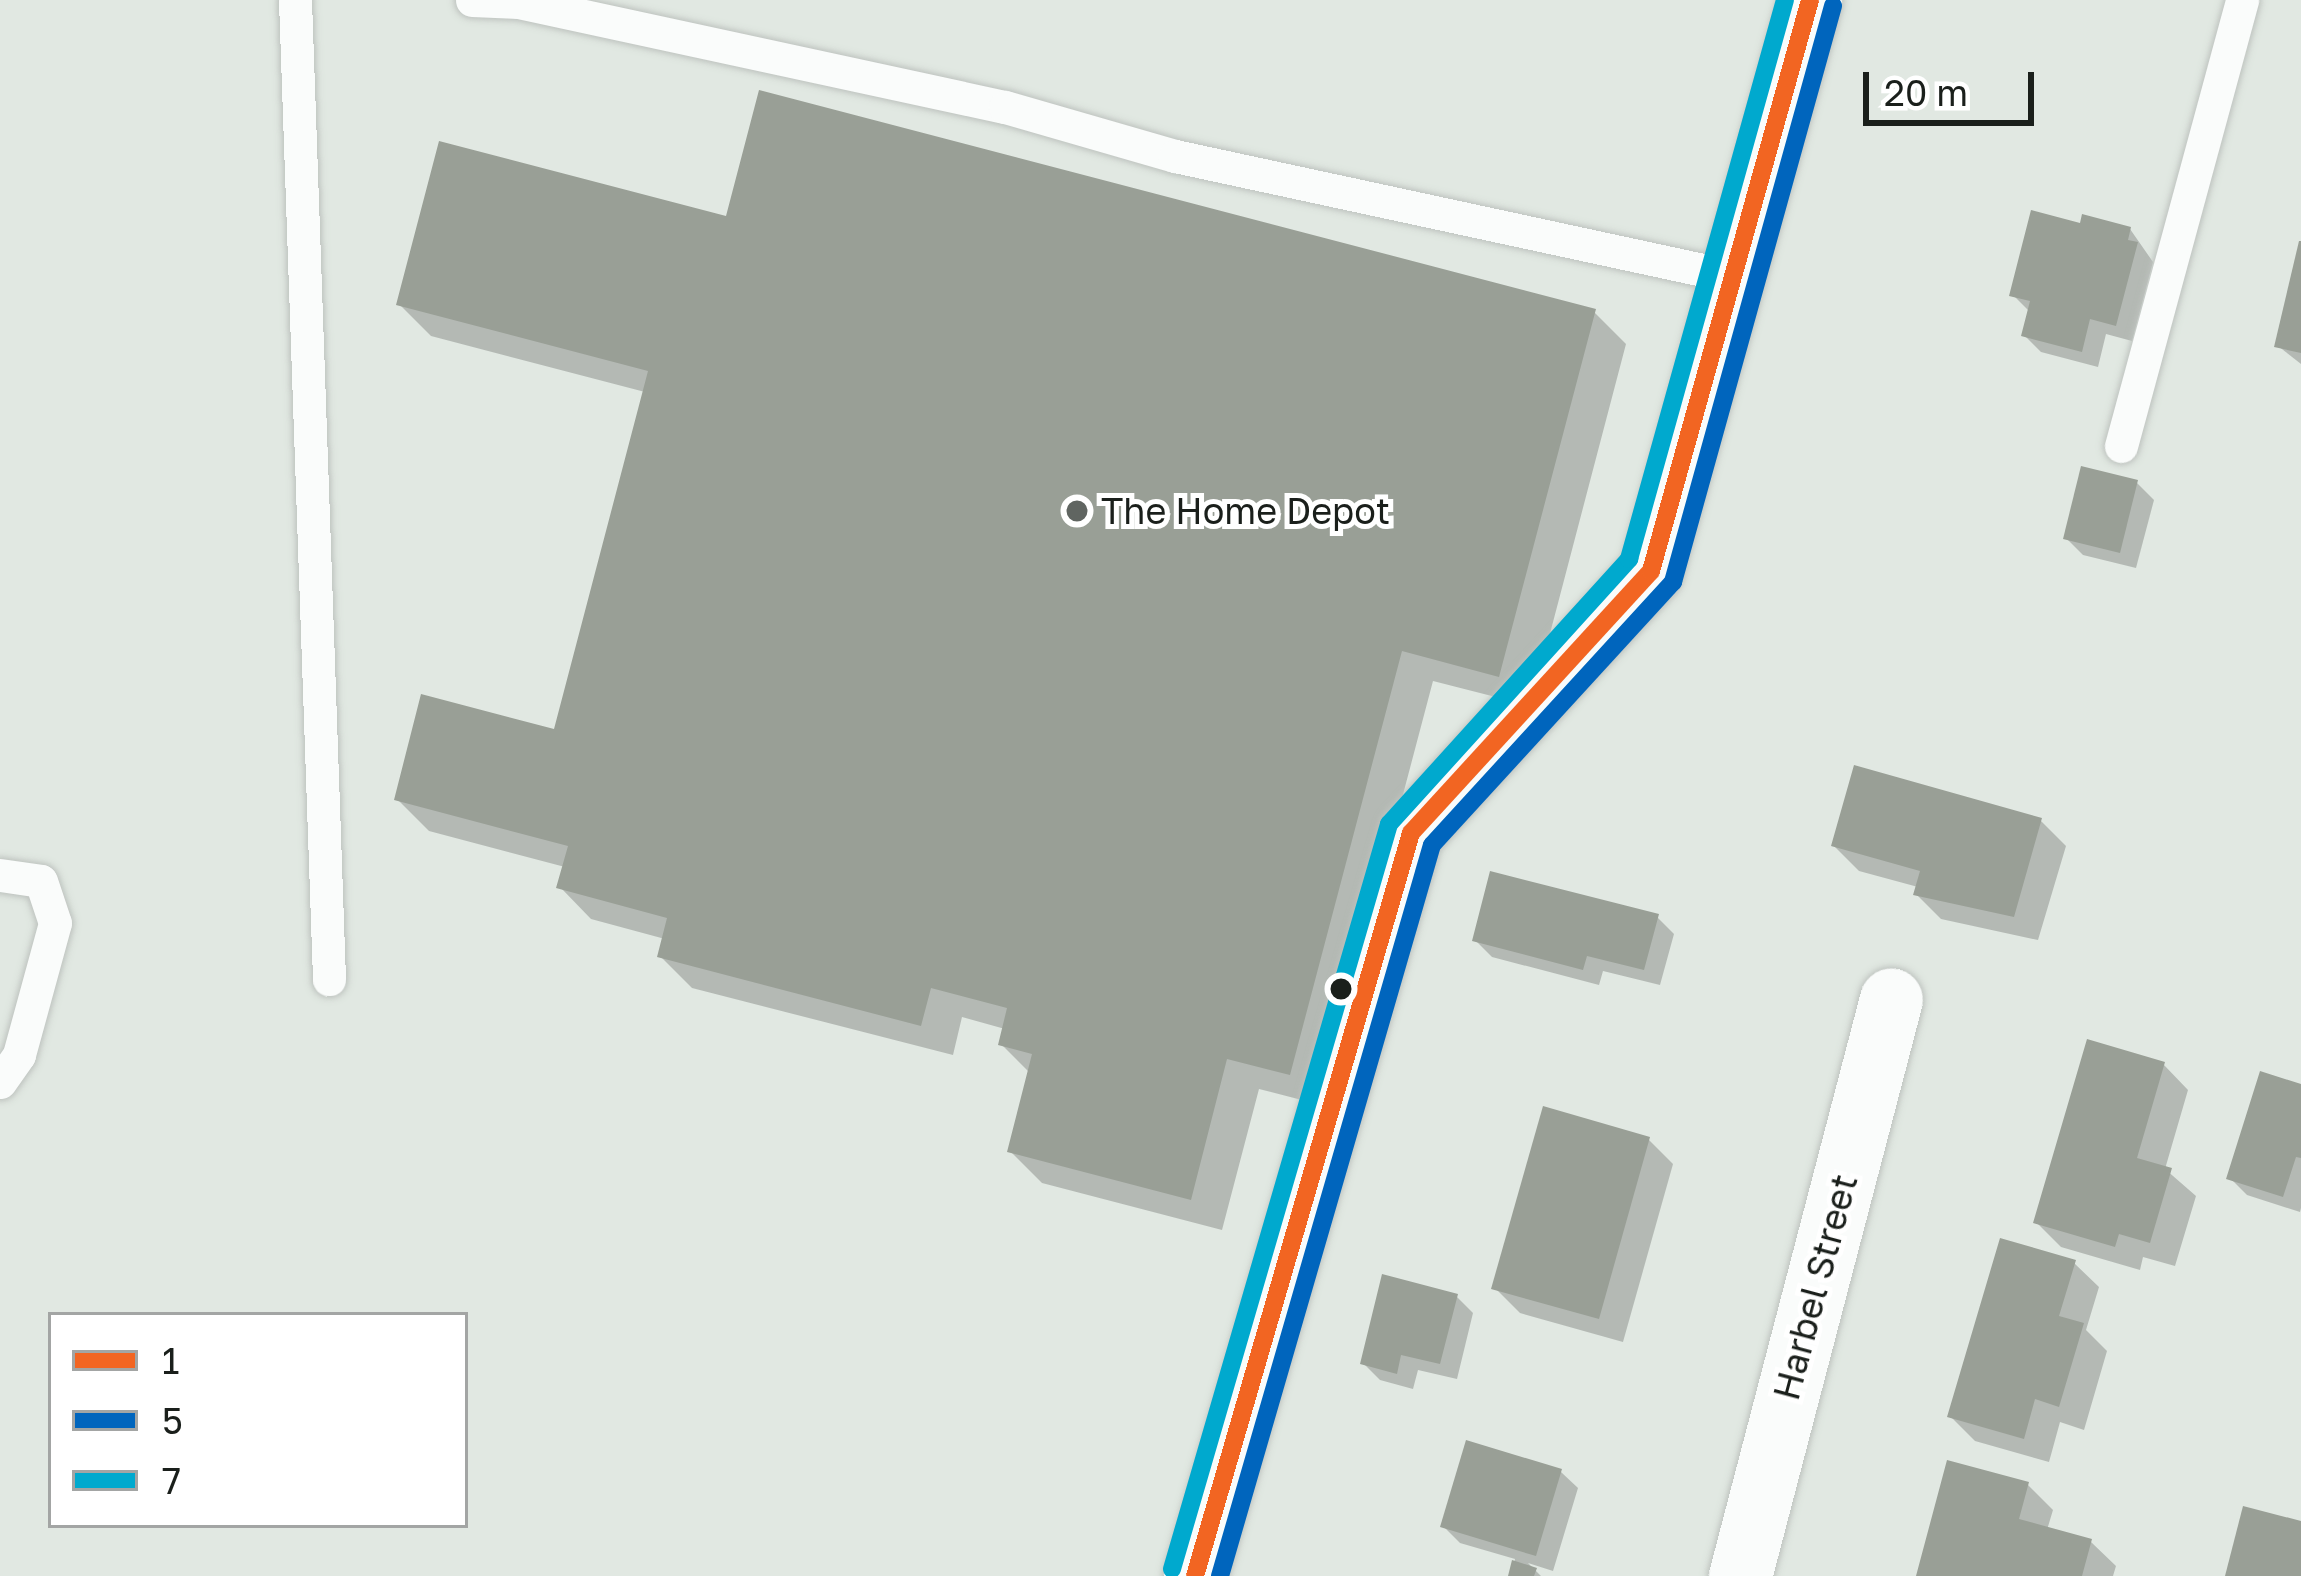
<!DOCTYPE html>
<style>
body{margin:0}
#map{position:relative;width:2301px;height:1576px;overflow:hidden;background:#e1e8e2;font-family:"Golos Text",sans-serif}
div>[style]{position:absolute}
[style*='--x']{left:calc(var(--x)*1px);top:calc(var(--y)*1px);width:calc(var(--w)*1px);rotate:calc(var(--a)*1deg)}
.shadow>*{inset:0;background:#0003}
.building>*{inset:0;background:#999f96}
.roads{filter:drop-shadow(0 0 3px #bec3bf) drop-shadow(0 0 3px #bec3bf)}
.service>*{height:33px;margin:-16.5px;padding:0 16.5px;transform-origin:16.5px;border-radius:16.5px;background:#fafcfb}
.minor>*{height:63px;margin:-31.5px;padding:0 31.5px;transform-origin:31.5px;border-radius:31.5px;background:#fafcfb}
.bus-1>*{height:18px;margin:-9px;padding:0 9px;transform-origin:9px;border-radius:9px;background:#f26522}
.bus-2>*{height:18px;margin:-9px;padding:0 9px;transform-origin:9px;border-radius:9px;background:#0065bd}
.bus-3>*{height:18px;margin:-9px;padding:0 9px;transform-origin:9px;border-radius:9px;background:#00a9ce}
.dots>*{width:33px;height:33px;translate:-50% -50%;box-sizing:border-box;border:6px solid #fff;border-radius:50%}
span{translate:-50% -50%;white-space:nowrap;text-align:center;line-height:1.15;-webkit-text-stroke:10px #fff;paint-order:stroke}
.poi-label{font-size:36px;color:#1a1f1b}
.left{translate:0 -50%;text-align:left}
.street-label{font-size:36px;color:#1a1f1b}
.legend{position:absolute;left:48px;top:1312px;width:420px;height:216px;box-sizing:border-box;background:#fff;border:3px solid #a3a5a4;margin:0;padding:15px 21px;list-style:none;font-size:36px;color:#1a1f1b}
.legend li{display:flex;align-items:center;gap:24px;height:60px}
.legend b{width:60px;border:3px solid #a3a5a4}
.scale{position:absolute;left:1863px;top:72px;width:171px;height:54px;box-sizing:border-box;border:6px solid #1a1f1b;border-top:0;padding-left:15px;font-size:36px;line-height:42px;white-space:nowrap;color:#1a1f1b;-webkit-text-stroke:9px #fff;paint-order:stroke}
</style>
<div id="map">
<div class="shadow">
<i style="clip-path:polygon(729px 219px,1594px 312px,1626px 344px,1531px 706px,1433px 681px,1321px 1105px,1259px 1089px,1222px 1230px,1042px 1183px,1010px 1151px,1030px 1073px,1001px 1044px,1005px 1029px,962px 1017px,953px 1055px,692px 988px,660px 956px,665px 939px,591px 919px,560px 887px,565px 867px,429px 831px,397px 799px,556px 732px,645px 392px,431px 336px,399px 304px)"></i>
<i style="clip-path:polygon(2082px 226px,2130px 229px,2153px 262px,2132px 341px,2106px 334px,2098px 367px,2041px 352px,2024px 335px,2030px 312px,2013px 295px)"></i>
<i style="clip-path:polygon(2301px 251px,2301px 364px,2278px 346px)"></i>
<i style="clip-path:polygon(2137px 483px,2154px 500px,2136px 568px,2083px 555px,2066px 538px)"></i>
<i style="clip-path:polygon(2041px 821px,2066px 846px,2038px 940px,1941px 919px,1916px 894px,1918px 887px,1859px 871px,1834px 846px)"></i>
<i style="clip-path:polygon(1657px 917px,1674px 934px,1660px 985px,1603px 971px,1599px 985px,1492px 957px,1475px 940px)"></i>
<i style="clip-path:polygon(2164px 1065px,2188px 1090px,2165px 1169px,2196px 1196px,2175px 1266px,2143px 1257px,2140px 1270px,2061px 1247px,2036px 1222px)"></i>
<i style="clip-path:polygon(2301px 1087px,2301px 1208px,2300px 1212px,2247px 1195px,2230px 1178px)"></i>
<i style="clip-path:polygon(1648px 1139px,1673px 1164px,1623px 1342px,1520px 1313px,1495px 1288px)"></i>
<i style="clip-path:polygon(2074px 1263px,2099px 1287px,2086px 1330px,2107px 1351px,2084px 1430px,2060px 1422px,2049px 1462px,1975px 1441px,1950px 1416px)"></i>
<i style="clip-path:polygon(1456px 1296px,1473px 1313px,1457px 1379px,1418px 1370px,1413px 1389px,1380px 1380px,1363px 1363px)"></i>
<i style="clip-path:polygon(1561px 1472px,1578px 1488px,1553px 1571px,1528px 1563px,1541px 1576px,1511px 1576px,1515px 1559px,1460px 1543px,1443px 1526px)"></i>
<i style="clip-path:polygon(2028px 1485px,2053px 1510px,2047px 1530px,2091px 1542px,2116px 1566px,2113px 1576px,1919px 1576px)"></i>
</div>
<div class="building">
<i style="clip-path:polygon(759px 90px,1596px 309px,1499px 677px,1402px 651px,1290px 1075px,1227px 1059px,1191px 1200px,1007px 1152px,1032px 1054px,998px 1045px,1007px 1008px,931px 988px,921px 1026px,657px 957px,667px 918px,556px 888px,568px 846px,394px 800px,421px 694px,554px 729px,648px 371px,396px 305px,439px 141px,726px 216px)"></i>
<i style="clip-path:polygon(2031px 210px,2080px 223px,2082px 214px,2131px 227px,2128px 240px,2138px 242px,2116px 326px,2090px 319px,2082px 352px,2021px 336px,2030px 301px,2009px 296px)"></i>
<i style="clip-path:polygon(2299px 241px,2301px 241px,2301px 353px,2274px 347px)"></i>
<i style="clip-path:polygon(2081px 466px,2138px 480px,2120px 553px,2063px 539px)"></i>
<i style="clip-path:polygon(1854px 765px,2042px 818px,2014px 917px,1913px 895px,1920px 871px,1831px 846px)"></i>
<i style="clip-path:polygon(1490px 871px,1659px 914px,1644px 970px,1587px 956px,1583px 970px,1472px 941px)"></i>
<i style="clip-path:polygon(2087px 1039px,2165px 1062px,2137px 1158px,2172px 1168px,2150px 1243px,2119px 1234px,2115px 1247px,2033px 1223px)"></i>
<i style="clip-path:polygon(2260px 1071px,2301px 1084px,2301px 1158px,2296px 1157px,2283px 1197px,2226px 1179px)"></i>
<i style="clip-path:polygon(1543px 1106px,1650px 1137px,1599px 1319px,1491px 1289px)"></i>
<i style="clip-path:polygon(2000px 1238px,2076px 1260px,2059px 1316px,2084px 1323px,2059px 1407px,2035px 1399px,2024px 1439px,1947px 1417px)"></i>
<i style="clip-path:polygon(1382px 1274px,1458px 1294px,1440px 1364px,1401px 1355px,1397px 1374px,1360px 1364px)"></i>
<i style="clip-path:polygon(1466px 1440px,1562px 1469px,1536px 1556px,1440px 1527px)"></i>
<i style="clip-path:polygon(1947px 1460px,2029px 1482px,2019px 1519px,2092px 1539px,2082px 1576px,1916px 1576px)"></i>
<i style="clip-path:polygon(2243px 1506px,2301px 1521px,2301px 1576px,2225px 1576px)"></i>
<i style="clip-path:polygon(1512px 1560px,1537px 1568px,1534px 1576px,1508px 1576px)"></i>
</div>
<div class="roads">
<div class="service">
<i style="--x:295;--y:0;--w:980;--a:88.01"></i>
<i style="--x:472;--y:0;--w:47;--a:2.4"></i>
<i style="--x:519;--y:2;--w:497;--a:12.2"></i>
<i style="--x:1005;--y:107;--w:177;--a:16.1"></i>
<i style="--x:1175;--y:156;--w:573;--a:12.19"></i>
<i style="--x:2121;--y:446;--w:462;--a:-74.8"></i>
<i style="--x:0;--y:875;--w:41;--a:8.3"></i>
<i style="--x:41;--y:881;--w:44;--a:71.6"></i>
<i style="--x:55;--y:923;--w:137;--a:105.3"></i>
<i style="--x:19;--y:1055;--w:33;--a:125"></i>
</div>
<div class="minor">
<i style="--x:1195;--y:1576;--w:774;--a:-73.79"></i>
<i style="--x:1411;--y:833;--w:355;--a:-47.5"></i>
<i style="--x:1651;--y:571;--w:593;--a:-74.44"></i>
<i style="--x:1740;--y:1576;--w:596;--a:-75.33"></i>
</div>
</div>
<div class="bus-1">
<i style="--x:1195;--y:1576;--w:774;--a:-73.79"></i>
<i style="--x:1411;--y:833;--w:355;--a:-47.5"></i>
<i style="--x:1651;--y:571;--w:593;--a:-74.44"></i>
</div>
<div class="bus-2">
<i style="--x:1220;--y:1576;--w:761;--a:-73.83"></i>
<i style="--x:1432;--y:845;--w:357;--a:-47.5"></i>
<i style="--x:1673;--y:582;--w:598;--a:-74.48"></i>
</div>
<div class="bus-3">
<i style="--x:1172;--y:1569;--w:776;--a:-73.76"></i>
<i style="--x:1389;--y:824;--w:358;--a:-47.8"></i>
<i style="--x:1629;--y:559;--w:580;--a:-74.41"></i>
</div>
<div class="dots">
<i style="left:1077px;top:511px;background:#606561"></i>
<i style="left:1341px;top:989px;background:#1a1f1b"></i>
</div>
<div class="poi-label">
<span class="left" style="left:1101px;top:511px">The Home Depot</span>
</div>
<div class="street-label">
<span style="left:1815px;top:1287px;rotate:-75deg">Harbel Street</span>
</div>
<ul class="legend">
<li><b style="height:15px;background:#f26522"></b>1</li>
<li><b style="height:15px;background:#0065bd"></b>5</li>
<li><b style="height:15px;background:#00a9ce"></b>7</li>
</ul>
<div class="scale">20 m</div>
</div>
